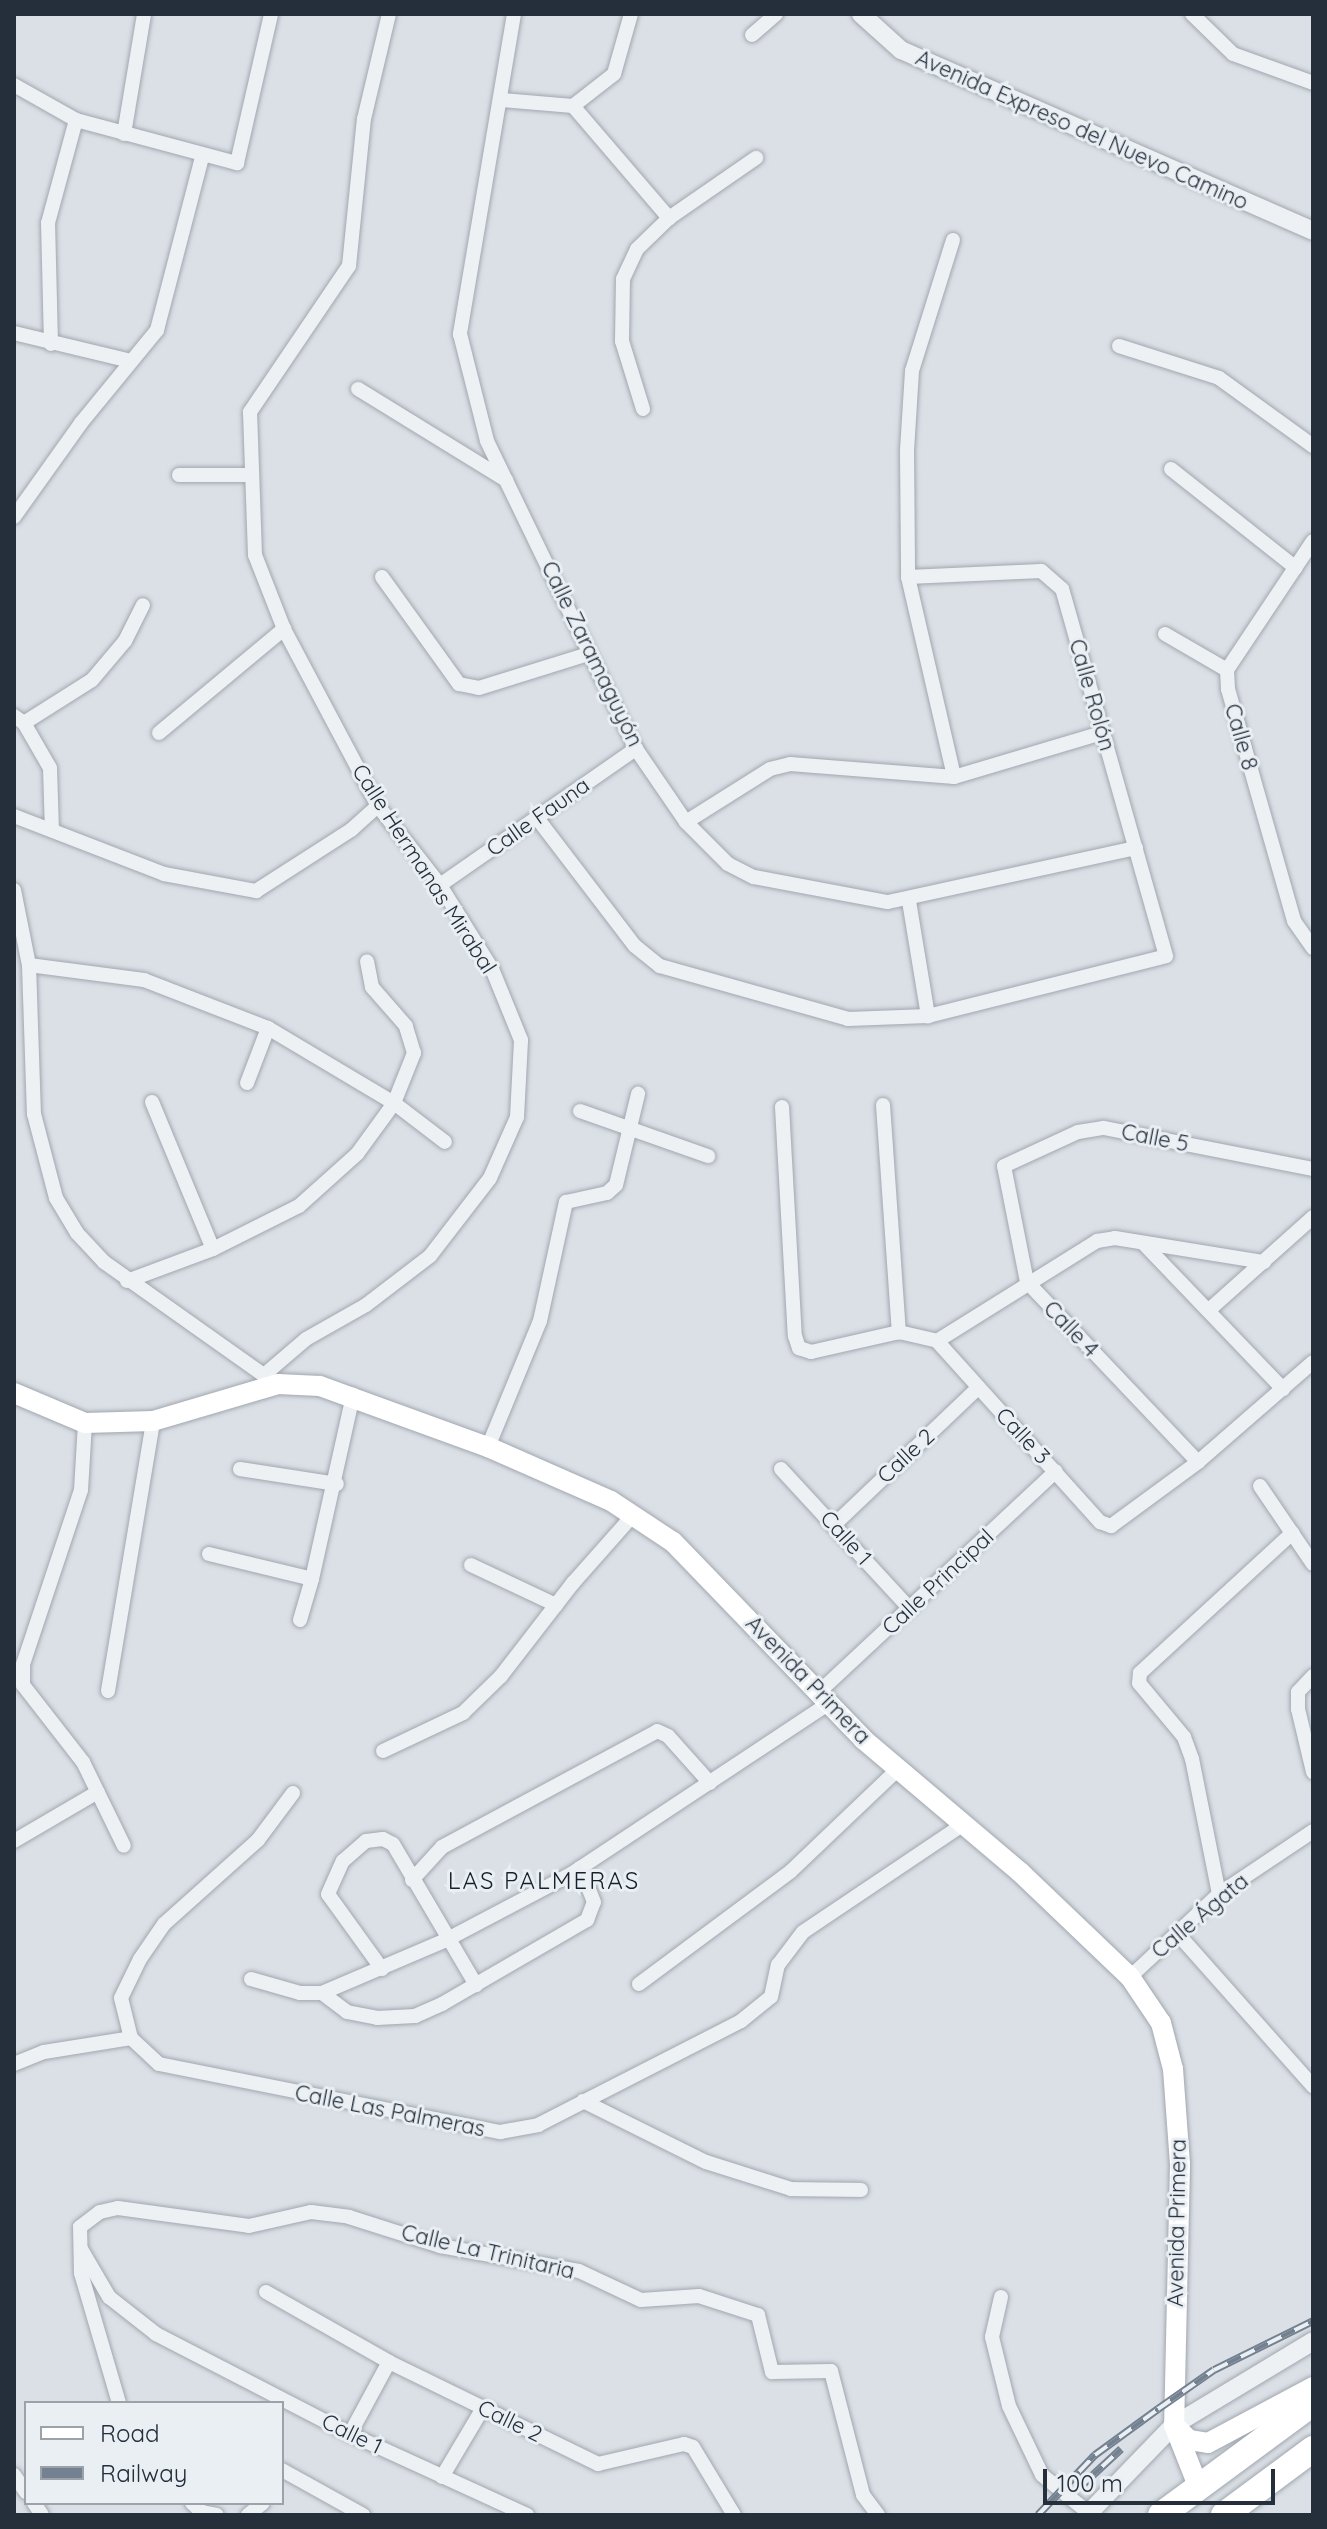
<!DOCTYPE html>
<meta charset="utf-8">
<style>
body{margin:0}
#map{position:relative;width:1327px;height:2529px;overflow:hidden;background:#dbe0e6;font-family:Quicksand,sans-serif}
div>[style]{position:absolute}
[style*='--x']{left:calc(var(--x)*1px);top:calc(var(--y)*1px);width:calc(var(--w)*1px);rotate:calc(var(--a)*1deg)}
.roads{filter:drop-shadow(0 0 2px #a1a7b0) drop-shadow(0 0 2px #a1a7b0)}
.minor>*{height:14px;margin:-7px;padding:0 7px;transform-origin:7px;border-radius:7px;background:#eef1f4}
.tertiary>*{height:18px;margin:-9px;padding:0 9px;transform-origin:9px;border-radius:9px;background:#eef1f4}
.secondary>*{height:20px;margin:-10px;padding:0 10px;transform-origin:10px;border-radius:10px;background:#fff}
.motorway>*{height:26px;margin:-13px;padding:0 13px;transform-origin:13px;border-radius:13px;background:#fff}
.rail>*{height:8px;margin-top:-4px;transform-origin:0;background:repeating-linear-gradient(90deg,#eaeff4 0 15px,#748190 0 30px);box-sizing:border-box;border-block:2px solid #748190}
span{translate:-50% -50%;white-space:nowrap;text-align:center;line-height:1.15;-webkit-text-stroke:6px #eaeff4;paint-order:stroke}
.street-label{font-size:22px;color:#252f3c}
.neighbourhood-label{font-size:24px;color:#17202d;letter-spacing:2px}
.frame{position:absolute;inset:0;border:16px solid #252f3c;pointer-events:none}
.legend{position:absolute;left:24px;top:2401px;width:260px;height:104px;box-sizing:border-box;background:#eaeff4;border:2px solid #9ba2aa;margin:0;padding:10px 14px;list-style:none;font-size:24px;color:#252f3c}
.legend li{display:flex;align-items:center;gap:16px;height:40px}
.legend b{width:40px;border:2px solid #9ba2aa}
.scale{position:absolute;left:1043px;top:2469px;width:232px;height:36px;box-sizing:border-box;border:4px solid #252f3c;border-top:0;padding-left:10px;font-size:24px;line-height:28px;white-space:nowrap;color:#252f3c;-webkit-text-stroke:6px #eaeff4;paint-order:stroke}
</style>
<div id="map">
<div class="roads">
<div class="minor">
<i style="--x:514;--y:14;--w:325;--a:99.6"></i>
<i style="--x:460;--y:334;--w:110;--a:75.8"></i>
<i style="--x:487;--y:441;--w:342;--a:64.2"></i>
<i style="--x:636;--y:749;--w:88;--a:55.6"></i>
<i style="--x:686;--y:822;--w:59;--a:45"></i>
<i style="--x:728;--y:864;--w:29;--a:27"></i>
<i style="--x:754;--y:877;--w:136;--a:10.6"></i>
<i style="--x:888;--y:902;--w:254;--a:-12.3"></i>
<i style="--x:1192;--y:14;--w:57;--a:44.3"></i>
<i style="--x:1233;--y:54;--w:85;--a:19.9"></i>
<i style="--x:752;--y:35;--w:32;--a:-41"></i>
<i style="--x:14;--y:85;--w:71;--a:29.4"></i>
<i style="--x:76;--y:120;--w:167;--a:15"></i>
<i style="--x:237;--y:163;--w:153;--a:-77.1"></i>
<i style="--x:502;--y:100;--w:71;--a:4.8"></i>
<i style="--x:573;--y:106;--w:52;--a:-38"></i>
<i style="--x:614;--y:74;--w:62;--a:-74.2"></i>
<i style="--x:573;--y:106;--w:148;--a:49.4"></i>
<i style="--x:669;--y:218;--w:106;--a:-34.6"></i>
<i style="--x:124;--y:134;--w:122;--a:-80.5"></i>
<i style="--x:953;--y:240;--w:137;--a:107.4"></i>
<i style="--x:912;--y:371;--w:80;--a:93.6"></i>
<i style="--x:907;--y:451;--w:126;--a:89.5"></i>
<i style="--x:908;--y:577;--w:205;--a:77"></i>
<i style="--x:14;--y:333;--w:120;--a:13.5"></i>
<i style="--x:51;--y:344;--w:121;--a:-91.4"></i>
<i style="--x:48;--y:223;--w:107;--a:-74.8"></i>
<i style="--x:1119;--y:346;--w:105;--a:17.7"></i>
<i style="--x:1219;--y:378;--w:116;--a:35.9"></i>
<i style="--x:358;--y:389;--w:174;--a:31.6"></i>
<i style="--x:643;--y:409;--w:71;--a:-107.2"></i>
<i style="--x:622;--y:341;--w:62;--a:-89.1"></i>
<i style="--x:623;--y:279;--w:33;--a:-65"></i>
<i style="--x:637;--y:249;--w:45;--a:-44.1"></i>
<i style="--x:1171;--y:469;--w:159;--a:38.4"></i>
<i style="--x:179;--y:475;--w:73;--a:0"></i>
<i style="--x:14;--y:517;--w:115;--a:-54.5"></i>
<i style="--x:81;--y:423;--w:120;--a:-50.7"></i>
<i style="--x:157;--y:330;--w:179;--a:-75.4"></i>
<i style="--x:1313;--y:541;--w:155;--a:123.7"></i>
<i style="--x:1227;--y:670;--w:19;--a:87"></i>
<i style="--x:1228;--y:689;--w:241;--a:74.1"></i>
<i style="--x:1294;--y:921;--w:33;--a:55"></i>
<i style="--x:382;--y:577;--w:132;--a:54.3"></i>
<i style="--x:459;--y:684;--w:20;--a:11"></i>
<i style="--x:479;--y:688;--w:114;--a:-17.3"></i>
<i style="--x:1165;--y:634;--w:72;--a:30.1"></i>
<i style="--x:14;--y:716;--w:12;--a:35"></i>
<i style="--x:24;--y:723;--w:52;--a:60"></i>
<i style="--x:50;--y:768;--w:62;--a:88.2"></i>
<i style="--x:24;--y:723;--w:80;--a:-32.3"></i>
<i style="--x:92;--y:680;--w:51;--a:-49.8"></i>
<i style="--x:125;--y:641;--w:40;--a:-63.4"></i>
<i style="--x:159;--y:733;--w:163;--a:-39.8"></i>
<i style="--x:14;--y:816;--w:161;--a:21.1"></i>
<i style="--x:164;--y:874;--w:94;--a:10.5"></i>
<i style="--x:256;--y:891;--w:113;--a:-32.7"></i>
<i style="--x:351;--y:830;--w:36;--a:-42"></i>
<i style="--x:537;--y:818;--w:161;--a:52.6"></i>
<i style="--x:635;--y:946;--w:32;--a:39"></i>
<i style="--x:660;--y:966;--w:195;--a:15.7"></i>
<i style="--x:848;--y:1019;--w:80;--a:-2.1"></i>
<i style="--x:928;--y:1016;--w:245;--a:-14.1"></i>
<i style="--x:1166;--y:956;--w:381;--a:-105.8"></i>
<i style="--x:1062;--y:589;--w:28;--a:-139"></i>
<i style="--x:1041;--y:571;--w:133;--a:177.4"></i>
<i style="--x:686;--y:822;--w:99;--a:-32.2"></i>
<i style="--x:770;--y:769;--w:21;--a:-14"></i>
<i style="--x:790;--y:764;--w:165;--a:4.5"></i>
<i style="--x:954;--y:777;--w:154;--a:-16.6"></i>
<i style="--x:440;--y:885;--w:239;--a:-34.8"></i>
<i style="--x:14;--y:890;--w:76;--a:78.7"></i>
<i style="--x:29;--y:965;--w:149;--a:88.1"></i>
<i style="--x:34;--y:1114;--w:87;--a:75.3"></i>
<i style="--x:56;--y:1198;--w:41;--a:59"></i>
<i style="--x:77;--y:1233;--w:40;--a:47"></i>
<i style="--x:104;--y:1262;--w:202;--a:35.3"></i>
<i style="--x:909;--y:901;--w:117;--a:80.6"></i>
<i style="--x:29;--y:965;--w:116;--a:7.4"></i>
<i style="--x:144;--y:980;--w:133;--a:21.2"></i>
<i style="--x:268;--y:1028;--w:147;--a:30.8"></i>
<i style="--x:394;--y:1103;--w:64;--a:37.4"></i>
<i style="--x:247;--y:1083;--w:59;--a:-69.1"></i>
<i style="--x:152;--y:1102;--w:159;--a:67.5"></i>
<i style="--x:883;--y:1105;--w:228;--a:86"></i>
<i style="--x:782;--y:1107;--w:229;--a:86.8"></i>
<i style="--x:795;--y:1336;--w:13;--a:72"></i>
<i style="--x:799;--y:1348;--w:13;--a:18"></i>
<i style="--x:811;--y:1352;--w:90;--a:-12.8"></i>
<i style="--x:899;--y:1332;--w:39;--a:13"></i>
<i style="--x:937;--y:1341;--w:189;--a:-32"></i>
<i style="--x:1097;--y:1241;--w:18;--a:-9"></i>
<i style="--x:1115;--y:1238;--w:151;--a:9.2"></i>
<i style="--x:580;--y:1111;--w:136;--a:19.4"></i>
<i style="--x:1144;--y:1244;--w:201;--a:46.2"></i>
<i style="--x:127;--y:1281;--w:92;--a:-20.4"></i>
<i style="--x:213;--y:1249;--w:96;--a:-26.6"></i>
<i style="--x:299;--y:1206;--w:78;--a:-41.9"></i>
<i style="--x:357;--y:1154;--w:63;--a:-54"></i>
<i style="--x:394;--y:1103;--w:54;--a:-68.2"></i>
<i style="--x:414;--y:1053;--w:28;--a:-107"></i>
<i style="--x:406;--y:1026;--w:52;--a:-131.1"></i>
<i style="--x:372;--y:987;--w:26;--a:-101"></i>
<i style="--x:1209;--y:1310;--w:140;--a:-41.8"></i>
<i style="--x:937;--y:1341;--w:244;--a:48"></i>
<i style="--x:1100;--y:1522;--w:12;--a:20"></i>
<i style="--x:1111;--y:1526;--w:108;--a:-36.3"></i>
<i style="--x:1198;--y:1462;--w:152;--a:-41"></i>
<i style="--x:264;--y:1375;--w:55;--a:-40.6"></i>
<i style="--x:306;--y:1339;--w:69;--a:-29.5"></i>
<i style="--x:366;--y:1305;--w:81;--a:-37.4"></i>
<i style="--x:430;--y:1256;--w:98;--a:-52.4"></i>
<i style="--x:490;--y:1178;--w:67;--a:-66.1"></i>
<i style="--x:517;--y:1117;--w:77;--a:-87"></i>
<i style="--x:521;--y:1040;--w:77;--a:-112.2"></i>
<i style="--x:492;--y:969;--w:99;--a:-121.8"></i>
<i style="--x:440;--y:885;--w:100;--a:-128.1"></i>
<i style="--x:378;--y:806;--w:200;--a:-118"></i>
<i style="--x:284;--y:629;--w:79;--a:-111.4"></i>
<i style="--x:255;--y:555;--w:143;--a:-92"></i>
<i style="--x:250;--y:412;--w:176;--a:-55.9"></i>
<i style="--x:349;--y:266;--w:148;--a:-84.2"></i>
<i style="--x:364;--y:119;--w:108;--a:-76.6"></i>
<i style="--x:85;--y:1423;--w:67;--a:93.4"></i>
<i style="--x:81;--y:1490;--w:183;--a:108.4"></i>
<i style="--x:23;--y:1664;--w:21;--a:90"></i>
<i style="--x:23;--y:1685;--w:98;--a:52.1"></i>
<i style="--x:83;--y:1762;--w:93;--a:64"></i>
<i style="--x:488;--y:1447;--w:136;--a:-67.6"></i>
<i style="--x:540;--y:1321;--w:122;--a:-77.7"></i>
<i style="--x:566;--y:1202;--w:42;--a:-12.4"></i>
<i style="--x:607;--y:1193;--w:12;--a:-42"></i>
<i style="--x:616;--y:1185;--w:94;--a:-76.4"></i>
<i style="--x:1198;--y:1462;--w:248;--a:-133.5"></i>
<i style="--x:1027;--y:1282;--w:118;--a:-101.2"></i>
<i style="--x:1004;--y:1166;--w:81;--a:-24.7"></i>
<i style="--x:1078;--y:1132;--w:26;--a:-9"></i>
<i style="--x:1104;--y:1128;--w:213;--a:11.1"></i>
<i style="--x:240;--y:1469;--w:98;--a:8.8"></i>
<i style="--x:781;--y:1469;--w:190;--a:47.3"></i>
<i style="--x:1260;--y:1486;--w:94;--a:55.8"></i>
<i style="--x:834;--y:1525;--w:199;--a:-43.6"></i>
<i style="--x:209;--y:1554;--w:106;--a:13.6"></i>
<i style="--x:312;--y:1579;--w:189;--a:-77.4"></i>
<i style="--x:471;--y:1565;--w:94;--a:25.2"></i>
<i style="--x:300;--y:1620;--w:43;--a:-73.7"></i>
<i style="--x:1313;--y:1676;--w:22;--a:133"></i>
<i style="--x:1298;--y:1692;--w:17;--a:90"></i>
<i style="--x:1298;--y:1709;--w:65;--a:76.6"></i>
<i style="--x:108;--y:1691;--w:274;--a:-80.5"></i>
<i style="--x:818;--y:1693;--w:325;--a:-43"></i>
<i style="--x:383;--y:1751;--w:89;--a:-25.4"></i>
<i style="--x:463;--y:1713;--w:53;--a:-44.2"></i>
<i style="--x:501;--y:1676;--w:118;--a:-52.3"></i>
<i style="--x:573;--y:1583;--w:92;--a:-48.5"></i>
<i style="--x:293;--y:1793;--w:59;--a:126.7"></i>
<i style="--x:258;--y:1840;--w:126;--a:138.2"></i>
<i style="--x:164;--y:1924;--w:42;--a:124.4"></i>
<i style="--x:140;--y:1959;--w:43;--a:116"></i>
<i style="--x:121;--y:1998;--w:41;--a:76"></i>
<i style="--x:131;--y:2038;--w:38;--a:43"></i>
<i style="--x:159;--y:2064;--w:348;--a:11.3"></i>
<i style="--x:500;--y:2132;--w:39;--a:-10"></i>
<i style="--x:538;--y:2125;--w:228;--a:-27.1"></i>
<i style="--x:741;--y:2021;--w:38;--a:-39"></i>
<i style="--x:771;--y:1997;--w:33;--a:-78"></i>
<i style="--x:778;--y:1965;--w:41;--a:-52.9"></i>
<i style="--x:803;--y:1932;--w:190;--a:-33.9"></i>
<i style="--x:14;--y:1841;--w:97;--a:-30.3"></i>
<i style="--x:412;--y:1880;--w:45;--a:-47.7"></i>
<i style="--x:442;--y:1847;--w:244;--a:-28.3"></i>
<i style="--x:657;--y:1731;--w:12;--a:24"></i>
<i style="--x:668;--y:1736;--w:63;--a:48.2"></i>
<i style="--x:1219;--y:1894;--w:138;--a:-101.3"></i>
<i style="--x:1192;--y:1759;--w:23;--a:-110"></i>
<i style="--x:1184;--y:1737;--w:70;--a:-129.8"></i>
<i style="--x:1139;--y:1683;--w:10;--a:-84"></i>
<i style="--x:1140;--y:1673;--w:207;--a:-42.6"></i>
<i style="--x:1177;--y:1933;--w:205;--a:48.4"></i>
<i style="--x:382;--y:1969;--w:92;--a:-125.8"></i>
<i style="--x:328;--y:1894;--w:36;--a:-66"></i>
<i style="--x:343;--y:1861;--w:30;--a:-41"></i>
<i style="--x:366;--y:1841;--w:17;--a:-7"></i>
<i style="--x:383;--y:1839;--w:11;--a:27"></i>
<i style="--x:393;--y:1844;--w:164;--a:59.5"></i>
<i style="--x:1130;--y:1977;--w:122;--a:-43"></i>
<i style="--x:1219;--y:1894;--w:113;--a:-33.8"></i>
<i style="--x:251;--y:1979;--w:51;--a:15.9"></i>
<i style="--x:300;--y:1993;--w:22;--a:0"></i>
<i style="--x:322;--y:1993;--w:135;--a:-23.1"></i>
<i style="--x:446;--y:1940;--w:141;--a:-27.8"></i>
<i style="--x:571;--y:1874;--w:310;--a:-33.5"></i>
<i style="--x:639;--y:1984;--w:189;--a:-36.6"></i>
<i style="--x:791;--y:1871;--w:146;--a:-43.6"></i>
<i style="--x:322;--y:1993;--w:31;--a:37"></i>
<i style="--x:347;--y:2012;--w:31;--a:11"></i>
<i style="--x:377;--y:2018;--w:38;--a:-3"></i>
<i style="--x:415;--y:2016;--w:30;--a:-24"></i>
<i style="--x:442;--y:2004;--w:168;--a:-30.1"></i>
<i style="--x:587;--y:1920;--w:19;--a:-69"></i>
<i style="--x:594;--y:1902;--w:37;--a:-112"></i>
<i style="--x:14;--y:2064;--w:32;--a:-22"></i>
<i style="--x:44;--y:2052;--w:88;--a:-9.1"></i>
<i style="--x:583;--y:2101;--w:137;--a:26.4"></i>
<i style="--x:706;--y:2162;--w:89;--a:17.6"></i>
<i style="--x:791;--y:2189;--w:70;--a:0.8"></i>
<i style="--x:81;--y:2249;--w:56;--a:59.7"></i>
<i style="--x:109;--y:2297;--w:60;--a:38.2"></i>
<i style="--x:156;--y:2334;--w:218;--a:27.3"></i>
<i style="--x:350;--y:2434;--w:195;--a:24.6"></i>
<i style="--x:266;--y:2292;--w:142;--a:29.6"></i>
<i style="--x:389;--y:2362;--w:233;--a:26"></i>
<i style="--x:598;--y:2464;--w:88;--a:-13.1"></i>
<i style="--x:684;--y:2444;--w:9;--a:18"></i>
<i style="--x:693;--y:2447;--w:79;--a:58.9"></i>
<i style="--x:1001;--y:2297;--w:41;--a:102.7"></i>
<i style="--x:992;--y:2337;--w:71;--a:76.2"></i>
<i style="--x:1009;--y:2406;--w:76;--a:64.4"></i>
<i style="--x:1042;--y:2475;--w:60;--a:39"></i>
<i style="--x:119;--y:2403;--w:135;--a:-106.3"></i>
<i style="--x:81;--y:2273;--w:46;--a:-91.2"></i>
<i style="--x:80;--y:2227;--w:25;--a:-37"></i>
<i style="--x:100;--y:2212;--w:18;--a:-13"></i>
<i style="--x:118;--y:2208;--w:132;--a:7.8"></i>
<i style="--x:249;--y:2226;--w:64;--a:-12.7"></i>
<i style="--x:311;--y:2212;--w:38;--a:7"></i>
<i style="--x:349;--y:2217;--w:96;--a:17.7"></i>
<i style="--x:440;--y:2246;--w:141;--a:10.2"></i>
<i style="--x:579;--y:2271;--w:68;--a:25.1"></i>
<i style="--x:641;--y:2300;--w:58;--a:-3.9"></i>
<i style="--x:699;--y:2296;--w:62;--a:17.9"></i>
<i style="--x:758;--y:2315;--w:59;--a:76.2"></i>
<i style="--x:772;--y:2372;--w:59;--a:-1"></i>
<i style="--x:831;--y:2371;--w:128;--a:75.5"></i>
<i style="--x:863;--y:2495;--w:25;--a:53"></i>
<i style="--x:350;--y:2434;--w:82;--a:-61.6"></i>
<i style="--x:282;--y:2470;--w:93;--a:29.1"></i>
<i style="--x:14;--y:2475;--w:21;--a:55"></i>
<i style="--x:442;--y:2477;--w:80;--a:-59.3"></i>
<i style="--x:34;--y:2503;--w:14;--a:56"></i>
<i style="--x:192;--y:2503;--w:13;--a:42"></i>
<i style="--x:202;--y:2512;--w:15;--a:11"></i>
<i style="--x:248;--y:2515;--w:19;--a:-39"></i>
</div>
<div class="tertiary">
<i style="--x:861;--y:14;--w:54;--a:42"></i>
<i style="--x:901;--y:50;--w:450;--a:23.7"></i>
<i style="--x:1087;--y:2515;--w:125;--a:-46"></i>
<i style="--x:1174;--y:2425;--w:162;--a:-31.1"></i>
</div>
<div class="secondary">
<i style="--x:14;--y:1393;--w:77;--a:22.9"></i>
<i style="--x:85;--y:1423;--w:68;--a:-1.7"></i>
<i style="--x:153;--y:1421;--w:130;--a:-16.5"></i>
<i style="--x:278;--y:1384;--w:42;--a:2.7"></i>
<i style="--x:320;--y:1386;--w:179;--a:20"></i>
<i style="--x:488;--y:1447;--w:134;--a:23.7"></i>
<i style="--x:611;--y:1501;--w:74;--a:33.5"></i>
<i style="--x:673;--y:1542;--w:274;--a:46"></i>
<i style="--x:863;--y:1739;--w:206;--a:40.3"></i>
<i style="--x:1020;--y:1872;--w:152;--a:43.7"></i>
<i style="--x:1130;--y:1977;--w:55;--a:56"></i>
<i style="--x:1161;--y:2023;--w:48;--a:75.4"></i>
<i style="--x:1173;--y:2069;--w:96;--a:85.8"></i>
<i style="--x:1180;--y:2165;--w:260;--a:91.3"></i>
<i style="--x:1174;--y:2425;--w:66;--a:68.5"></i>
<i style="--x:1174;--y:2425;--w:21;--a:45"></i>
<i style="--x:1189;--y:2440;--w:19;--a:9"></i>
<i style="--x:1208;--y:2443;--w:119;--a:-28.1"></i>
</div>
<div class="motorway">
<i style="--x:1161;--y:2515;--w:189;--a:-36.4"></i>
<i style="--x:1224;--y:2515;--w:111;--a:-36.6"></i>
</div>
</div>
<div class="rail">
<i style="--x:1080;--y:2487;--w:56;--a:-42.8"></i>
<i style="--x:1038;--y:2515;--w:83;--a:-46.5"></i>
<i style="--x:1095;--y:2455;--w:78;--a:-36.1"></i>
<i style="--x:1158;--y:2409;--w:68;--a:-34.9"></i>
<i style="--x:1214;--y:2370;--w:110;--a:-26.3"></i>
</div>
<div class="street-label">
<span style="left:1082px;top:130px;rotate:24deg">Avenida Expreso del Nuevo Camino</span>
<span style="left:592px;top:654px;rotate:64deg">Calle Zaramaguyón</span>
<span style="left:1092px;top:695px;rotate:74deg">Calle Rolón</span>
<span style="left:1241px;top:737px;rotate:74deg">Calle 8</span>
<span style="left:538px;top:817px;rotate:-35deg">Calle Fauna</span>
<span style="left:424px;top:869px;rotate:57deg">Calle Hermanas Mirabal</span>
<span style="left:1155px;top:1138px;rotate:11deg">Calle 5</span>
<span style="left:1071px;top:1329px;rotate:46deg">Calle 4</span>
<span style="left:1023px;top:1436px;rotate:47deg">Calle 3</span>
<span style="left:906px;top:1456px;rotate:-43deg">Calle 2</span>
<span style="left:846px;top:1538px;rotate:48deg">Calle 1</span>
<span style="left:938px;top:1582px;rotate:-43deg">Calle Principal</span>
<span style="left:808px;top:1680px;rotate:46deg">Avenida Primera</span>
<span style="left:1200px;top:1916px;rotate:-40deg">Calle Ágata</span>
<span style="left:390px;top:2111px;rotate:11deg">Calle Las Palmeras</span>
<span style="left:1177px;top:2223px;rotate:-89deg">Avenida Primera</span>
<span style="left:488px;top:2252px;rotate:13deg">Calle La Trinitaria</span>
<span style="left:510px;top:2421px;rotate:26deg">Calle 2</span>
<span style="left:352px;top:2434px;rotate:26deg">Calle 1</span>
</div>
<div class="neighbourhood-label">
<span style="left:544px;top:1881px">LAS PALMERAS</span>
</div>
<div class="frame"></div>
<ul class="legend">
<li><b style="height:10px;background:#fff"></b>Road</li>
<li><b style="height:10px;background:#748190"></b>Railway</li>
</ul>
<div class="scale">100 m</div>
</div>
